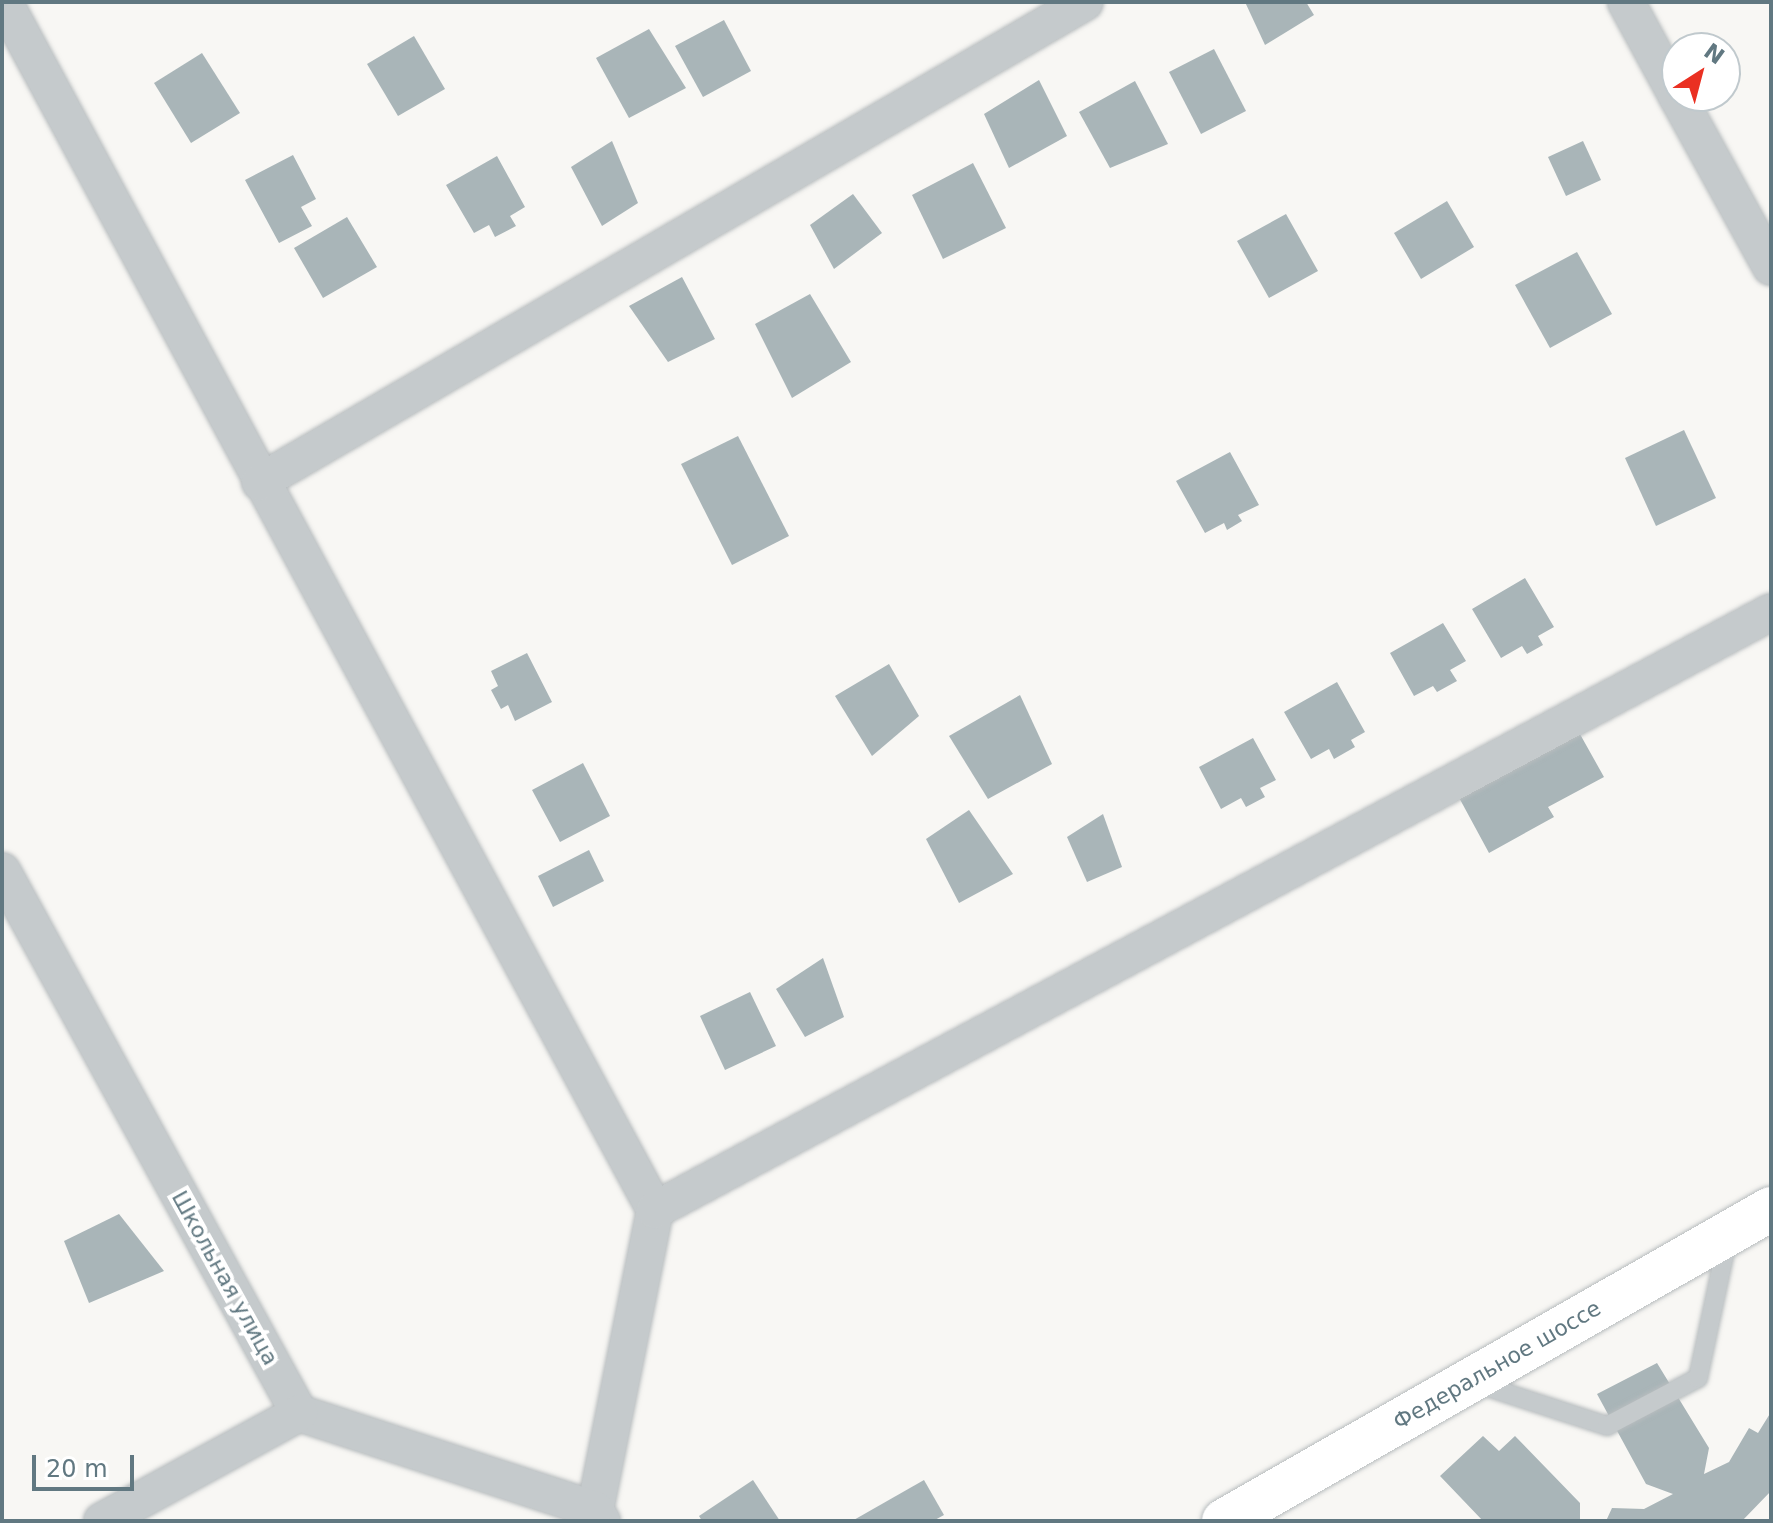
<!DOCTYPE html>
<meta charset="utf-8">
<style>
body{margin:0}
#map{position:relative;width:1773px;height:1523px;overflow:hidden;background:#f8f7f4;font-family:"DejaVu Sans",sans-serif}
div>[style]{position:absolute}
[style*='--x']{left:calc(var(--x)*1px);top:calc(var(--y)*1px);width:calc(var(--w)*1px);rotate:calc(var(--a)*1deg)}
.building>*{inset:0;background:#a9b5b8}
.roads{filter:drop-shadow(0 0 2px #b7bcbe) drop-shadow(0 0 2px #b7bcbe)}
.service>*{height:18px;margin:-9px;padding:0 9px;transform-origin:9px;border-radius:9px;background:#c5cacc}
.minor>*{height:36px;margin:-18px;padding:0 18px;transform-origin:18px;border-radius:18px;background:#c5cacc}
.trunk>*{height:44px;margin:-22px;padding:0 22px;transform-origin:22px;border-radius:22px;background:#fff}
span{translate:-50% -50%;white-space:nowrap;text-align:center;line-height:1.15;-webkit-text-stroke:8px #fff;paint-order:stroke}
.street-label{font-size:22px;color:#617881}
.frame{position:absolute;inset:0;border:4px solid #617881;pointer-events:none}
.north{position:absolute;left:1661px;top:32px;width:80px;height:80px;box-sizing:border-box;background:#fff;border:2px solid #c0c9cd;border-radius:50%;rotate:36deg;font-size:22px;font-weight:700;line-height:32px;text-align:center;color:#617881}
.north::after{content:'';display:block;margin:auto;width:28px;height:36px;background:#ea3022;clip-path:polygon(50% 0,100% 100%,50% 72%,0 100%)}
.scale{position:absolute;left:32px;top:1455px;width:102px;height:36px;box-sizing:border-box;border:4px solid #617881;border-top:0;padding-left:10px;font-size:24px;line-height:28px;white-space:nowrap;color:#617881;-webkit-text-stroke:6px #fff;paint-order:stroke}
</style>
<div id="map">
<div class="building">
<i style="clip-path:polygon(1245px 2px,1306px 2px,1314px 15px,1265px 45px)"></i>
<i style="clip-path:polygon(724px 20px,751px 71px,703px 97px,675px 46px)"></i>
<i style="clip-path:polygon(649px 29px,686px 88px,629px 118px,596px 58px)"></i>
<i style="clip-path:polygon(414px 36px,445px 89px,398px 116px,367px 64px)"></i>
<i style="clip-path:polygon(1214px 49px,1246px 111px,1201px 134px,1169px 72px)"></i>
<i style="clip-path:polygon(202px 53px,240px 113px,191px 143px,154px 83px)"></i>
<i style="clip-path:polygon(1039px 80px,1067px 136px,1009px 168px,984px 114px)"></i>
<i style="clip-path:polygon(1135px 81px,1168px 144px,1110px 168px,1079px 112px)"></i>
<i style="clip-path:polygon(612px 141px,638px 203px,602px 226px,571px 167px)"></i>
<i style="clip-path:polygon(1583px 141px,1601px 180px,1566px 196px,1548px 157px)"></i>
<i style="clip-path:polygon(293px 155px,316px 199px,301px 207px,312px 226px,279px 243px,245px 180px)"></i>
<i style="clip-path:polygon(497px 156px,525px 207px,510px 216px,516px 226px,495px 237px,489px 225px,474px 233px,446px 185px)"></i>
<i style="clip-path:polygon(973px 163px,1006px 228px,943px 259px,912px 195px)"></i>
<i style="clip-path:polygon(853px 194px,882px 233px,834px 269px,810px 225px)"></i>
<i style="clip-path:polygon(1447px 201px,1474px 247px,1421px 279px,1394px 233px)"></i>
<i style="clip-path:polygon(1286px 214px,1318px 271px,1269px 298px,1237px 241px)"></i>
<i style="clip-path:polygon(347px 217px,377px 267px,323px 298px,294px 248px)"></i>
<i style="clip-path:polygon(1577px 252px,1612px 314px,1550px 348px,1515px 285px)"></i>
<i style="clip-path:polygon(682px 277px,715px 339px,668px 362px,629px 306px)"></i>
<i style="clip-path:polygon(810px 294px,851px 362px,792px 398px,755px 324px)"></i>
<i style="clip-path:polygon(1684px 430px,1716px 498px,1656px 526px,1625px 458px)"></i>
<i style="clip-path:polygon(738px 436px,789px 536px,732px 565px,681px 464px)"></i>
<i style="clip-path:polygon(1230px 452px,1259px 505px,1238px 515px,1242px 521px,1227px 530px,1224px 523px,1205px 533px,1176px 481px)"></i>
<i style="clip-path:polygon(1525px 578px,1554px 627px,1538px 636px,1543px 645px,1527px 654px,1522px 646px,1501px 658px,1472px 609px)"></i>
<i style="clip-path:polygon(1443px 623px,1466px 661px,1450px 670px,1457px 681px,1437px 692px,1433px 686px,1414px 696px,1390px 653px)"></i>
<i style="clip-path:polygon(527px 653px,552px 702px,515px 721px,508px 705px,501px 709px,491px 690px,498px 686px,491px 671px)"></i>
<i style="clip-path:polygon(889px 664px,919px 716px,872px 756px,835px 696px)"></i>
<i style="clip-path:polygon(1337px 682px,1365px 732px,1351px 740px,1355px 747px,1334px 759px,1329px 749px,1311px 759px,1284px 712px)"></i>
<i style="clip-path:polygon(1020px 695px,1052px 764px,988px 799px,949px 736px)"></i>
<i style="clip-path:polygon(1576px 727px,1604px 777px,1548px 807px,1554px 817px,1489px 853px,1456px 792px)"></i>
<i style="clip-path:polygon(1253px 738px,1276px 780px,1260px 788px,1265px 797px,1246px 807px,1241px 798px,1221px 809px,1199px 767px)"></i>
<i style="clip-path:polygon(583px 763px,610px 816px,560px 842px,532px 790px)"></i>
<i style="clip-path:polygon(969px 810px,1013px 874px,959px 903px,926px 839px)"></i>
<i style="clip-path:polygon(1103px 814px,1122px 867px,1087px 882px,1067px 837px)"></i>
<i style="clip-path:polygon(589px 850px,604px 881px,553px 907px,538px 876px)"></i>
<i style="clip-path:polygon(823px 958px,844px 1017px,805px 1037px,776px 989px)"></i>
<i style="clip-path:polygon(750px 992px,776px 1046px,725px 1070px,700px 1016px)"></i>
<i style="clip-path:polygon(119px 1214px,164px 1271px,89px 1303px,64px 1241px)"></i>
<i style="clip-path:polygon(1657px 1363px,1709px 1448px,1704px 1474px,1729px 1462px,1749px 1428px,1758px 1433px,1771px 1412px,1771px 1491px,1742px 1521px,1606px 1521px,1612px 1508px,1644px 1509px,1673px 1494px,1646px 1484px,1597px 1394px)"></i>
<i style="clip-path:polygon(1483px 1436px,1499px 1451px,1515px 1436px,1580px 1503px,1580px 1521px,1483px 1521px,1440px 1476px)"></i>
<i style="clip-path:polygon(753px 1480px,780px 1521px,702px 1521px,699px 1516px)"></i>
<i style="clip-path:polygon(924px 1480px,944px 1515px,933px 1521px,852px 1521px)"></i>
</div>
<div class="roads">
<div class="service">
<i style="--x:1475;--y:1383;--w:139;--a:18"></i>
<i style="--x:1607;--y:1426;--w:103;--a:-27.8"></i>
<i style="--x:1698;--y:1378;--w:140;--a:-78"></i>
</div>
<div class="minor">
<i style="--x:4;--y:2;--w:1372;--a:61.68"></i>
<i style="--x:655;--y:1210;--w:306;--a:101.3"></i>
<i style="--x:595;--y:1510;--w:13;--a:58"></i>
<i style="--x:1626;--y:2;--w:107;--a:61.5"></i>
<i style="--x:1677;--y:96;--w:195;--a:61.2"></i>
<i style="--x:260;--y:482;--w:954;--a:-30.19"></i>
<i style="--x:2;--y:871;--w:618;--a:61.28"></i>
<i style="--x:299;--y:1413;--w:311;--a:18.1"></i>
<i style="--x:655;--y:1210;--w:1266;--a:-28.18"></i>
<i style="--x:102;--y:1521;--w:225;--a:-28.7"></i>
</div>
<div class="trunk">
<i style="--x:1224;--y:1521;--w:630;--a:-29.7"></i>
</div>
</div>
<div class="street-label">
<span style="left:225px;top:1278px;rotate:61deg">Школьная улица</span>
<span style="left:1497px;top:1365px;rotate:-30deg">Федеральное шоссе</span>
</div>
<div class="frame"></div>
<div class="north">N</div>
<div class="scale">20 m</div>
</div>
